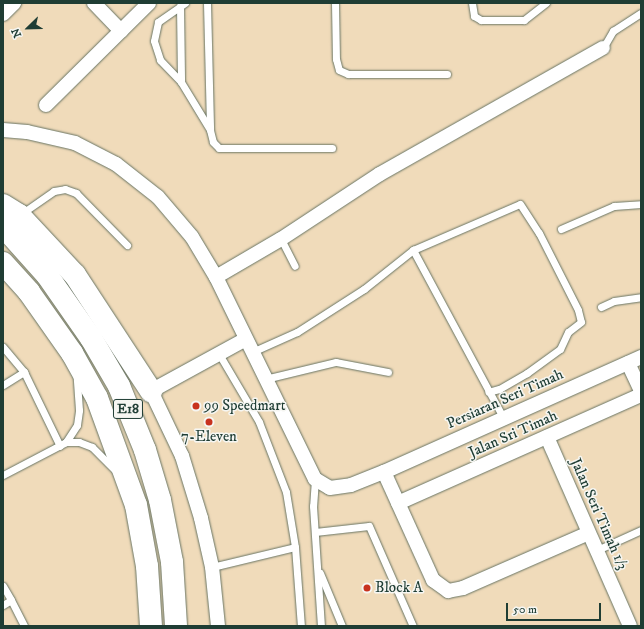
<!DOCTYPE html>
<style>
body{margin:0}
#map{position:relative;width:644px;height:629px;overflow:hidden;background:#f0dbba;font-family:"IM FELL DW Pica",serif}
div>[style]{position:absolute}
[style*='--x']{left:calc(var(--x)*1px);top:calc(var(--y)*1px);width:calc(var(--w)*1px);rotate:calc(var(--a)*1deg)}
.roads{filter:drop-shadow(0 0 1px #687463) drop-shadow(0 0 1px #687463)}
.lane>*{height:7px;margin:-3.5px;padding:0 3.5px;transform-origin:3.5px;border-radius:3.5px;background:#fff}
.street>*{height:14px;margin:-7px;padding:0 7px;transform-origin:7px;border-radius:7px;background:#fff}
.highway>*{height:22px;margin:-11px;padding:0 11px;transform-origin:11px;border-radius:11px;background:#fff}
.dots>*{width:11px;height:11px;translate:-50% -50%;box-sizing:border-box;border:2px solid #f6f6f2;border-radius:50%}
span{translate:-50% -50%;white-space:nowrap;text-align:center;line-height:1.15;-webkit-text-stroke:3px #f6f6f2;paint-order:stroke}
.shield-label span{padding:1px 3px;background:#f6f6f2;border:1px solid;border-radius:3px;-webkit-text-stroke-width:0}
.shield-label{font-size:14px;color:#1f3d34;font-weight:700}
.street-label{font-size:15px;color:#1f3d34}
.poi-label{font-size:15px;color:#1f3d34}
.left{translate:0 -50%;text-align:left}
.frame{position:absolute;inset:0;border:4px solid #1f3d34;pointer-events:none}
.north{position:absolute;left:8px;top:8px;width:40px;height:40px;-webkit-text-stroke:3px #f6f6f2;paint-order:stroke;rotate:247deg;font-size:11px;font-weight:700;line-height:16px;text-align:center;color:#1f3d34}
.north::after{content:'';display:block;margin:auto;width:14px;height:18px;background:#1f3d34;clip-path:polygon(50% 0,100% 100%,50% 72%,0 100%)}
.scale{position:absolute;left:506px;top:603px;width:95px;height:18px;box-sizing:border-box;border:2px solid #1f3d34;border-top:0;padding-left:5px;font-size:12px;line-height:14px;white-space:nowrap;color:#1f3d34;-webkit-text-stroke:3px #f6f6f2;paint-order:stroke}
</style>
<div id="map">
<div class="roads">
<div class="lane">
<i style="--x:185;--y:3;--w:33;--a:145"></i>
<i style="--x:158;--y:22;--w:19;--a:102"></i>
<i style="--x:154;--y:41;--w:20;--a:72"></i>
<i style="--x:160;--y:60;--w:30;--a:46"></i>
<i style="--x:181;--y:82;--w:54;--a:58.7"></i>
<i style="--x:207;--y:3;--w:127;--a:88.6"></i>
<i style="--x:210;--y:130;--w:12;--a:76"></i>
<i style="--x:213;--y:142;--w:8;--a:45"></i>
<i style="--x:219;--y:148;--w:113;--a:0"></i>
<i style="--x:335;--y:3;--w:56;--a:89"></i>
<i style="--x:336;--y:59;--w:11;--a:75"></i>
<i style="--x:339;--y:70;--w:10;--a:24"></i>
<i style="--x:348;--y:74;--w:99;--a:0"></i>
<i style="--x:472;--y:3;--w:13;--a:81"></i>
<i style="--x:474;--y:16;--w:8;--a:30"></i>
<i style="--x:481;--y:20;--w:43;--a:0"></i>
<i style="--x:524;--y:20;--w:28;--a:-38"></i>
<i style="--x:180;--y:6;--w:76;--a:89.2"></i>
<i style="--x:603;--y:48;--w:20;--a:-60"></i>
<i style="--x:613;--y:31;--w:33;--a:-33"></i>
<i style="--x:21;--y:214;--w:40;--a:-34.9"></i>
<i style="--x:54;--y:191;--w:11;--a:-10"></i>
<i style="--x:65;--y:189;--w:12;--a:20"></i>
<i style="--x:76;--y:193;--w:73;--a:45.6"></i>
<i style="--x:561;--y:229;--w:58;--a:-23.5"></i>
<i style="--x:614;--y:206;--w:27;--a:-4"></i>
<i style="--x:281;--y:239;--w:30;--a:63"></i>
<i style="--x:413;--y:250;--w:192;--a:61.7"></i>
<i style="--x:601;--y:307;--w:14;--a:-25"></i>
<i style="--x:614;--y:301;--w:27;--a:-8"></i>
<i style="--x:3;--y:347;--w:33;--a:50"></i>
<i style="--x:24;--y:372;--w:82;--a:64.1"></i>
<i style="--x:252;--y:352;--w:49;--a:-24"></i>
<i style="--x:297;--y:332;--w:80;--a:-32.7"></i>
<i style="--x:364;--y:289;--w:63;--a:-38.5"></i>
<i style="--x:413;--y:250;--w:116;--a:-23.3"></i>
<i style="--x:520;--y:204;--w:35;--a:57"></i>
<i style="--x:539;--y:233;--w:86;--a:63.1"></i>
<i style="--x:578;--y:310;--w:12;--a:76"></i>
<i style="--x:581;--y:322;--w:16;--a:142"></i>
<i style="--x:568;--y:332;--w:19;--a:115"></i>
<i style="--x:560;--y:349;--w:41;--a:144"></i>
<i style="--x:527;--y:373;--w:32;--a:150"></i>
<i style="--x:499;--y:389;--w:11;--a:165"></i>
<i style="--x:219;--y:354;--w:79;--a:59.5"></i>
<i style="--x:259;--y:422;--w:75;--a:68.9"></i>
<i style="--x:286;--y:492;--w:56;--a:80.7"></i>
<i style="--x:295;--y:547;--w:79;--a:85.7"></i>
<i style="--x:265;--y:379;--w:73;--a:-13.5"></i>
<i style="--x:336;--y:362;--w:53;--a:10.9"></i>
<i style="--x:3;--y:385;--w:25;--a:-32"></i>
<i style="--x:66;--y:442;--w:20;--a:-57"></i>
<i style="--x:77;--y:425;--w:15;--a:-82"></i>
<i style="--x:79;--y:410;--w:32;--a:-94"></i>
<i style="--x:3;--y:475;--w:71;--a:-27.6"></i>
<i style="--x:66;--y:442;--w:13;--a:0"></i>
<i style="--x:79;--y:442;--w:14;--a:21"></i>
<i style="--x:92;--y:447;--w:31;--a:45"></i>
<i style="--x:315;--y:479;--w:27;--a:94"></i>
<i style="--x:313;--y:506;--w:120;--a:86.2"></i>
<i style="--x:315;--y:532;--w:54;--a:-6.3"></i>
<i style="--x:369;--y:526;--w:109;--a:66.3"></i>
<i style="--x:597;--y:550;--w:48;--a:-24.4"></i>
<i style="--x:212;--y:567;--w:85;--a:-13.5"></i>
<i style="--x:320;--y:573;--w:57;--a:67.5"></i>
<i style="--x:3;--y:586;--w:16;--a:60"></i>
<i style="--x:3;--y:605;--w:9;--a:-32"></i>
<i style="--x:11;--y:600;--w:29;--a:63"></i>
</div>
<div class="street">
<i style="--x:94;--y:3;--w:39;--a:46"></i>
<i style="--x:3;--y:14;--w:16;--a:-45"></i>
<i style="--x:46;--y:105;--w:145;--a:-44.7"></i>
<i style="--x:3;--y:130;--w:24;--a:5"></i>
<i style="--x:27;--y:132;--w:49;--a:12.9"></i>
<i style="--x:75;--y:143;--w:46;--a:27.1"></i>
<i style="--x:116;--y:164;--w:53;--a:38.2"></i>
<i style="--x:158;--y:197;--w:52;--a:49.6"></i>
<i style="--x:192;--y:237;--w:47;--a:59"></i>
<i style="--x:216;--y:277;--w:225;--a:63.9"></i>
<i style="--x:315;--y:479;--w:17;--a:31"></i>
<i style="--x:330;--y:488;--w:21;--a:-8"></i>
<i style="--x:351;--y:485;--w:35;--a:-22"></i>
<i style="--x:384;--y:472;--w:282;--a:-24.1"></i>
<i style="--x:216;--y:277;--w:75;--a:-30.3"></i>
<i style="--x:281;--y:239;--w:118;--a:-33.3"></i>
<i style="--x:380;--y:174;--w:256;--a:-29.5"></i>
<i style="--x:628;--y:363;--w:31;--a:65"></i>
<i style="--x:547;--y:437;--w:206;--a:66.3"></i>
<i style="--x:384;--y:472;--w:119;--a:65.6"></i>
<i style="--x:433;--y:580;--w:19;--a:36"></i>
<i style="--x:448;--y:591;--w:15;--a:-11"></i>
<i style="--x:463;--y:588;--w:137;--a:-23.6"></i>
<i style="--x:398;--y:503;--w:266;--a:-24"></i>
<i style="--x:218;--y:626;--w:59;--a:-95.8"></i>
<i style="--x:212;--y:567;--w:50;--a:-102.7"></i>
<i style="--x:201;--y:518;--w:65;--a:-107"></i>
<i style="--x:182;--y:456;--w:72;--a:-115.5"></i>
<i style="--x:151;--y:391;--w:108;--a:-28.7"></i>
</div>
<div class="highway">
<i style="--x:3;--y:205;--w:19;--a:32"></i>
<i style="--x:19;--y:215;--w:82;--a:47"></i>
<i style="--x:75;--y:275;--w:139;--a:56.8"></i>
<i style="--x:3;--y:226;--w:66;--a:48.1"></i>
<i style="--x:47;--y:275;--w:77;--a:55.1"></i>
<i style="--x:91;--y:338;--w:56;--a:59.7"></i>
<i style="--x:119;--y:386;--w:69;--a:67.9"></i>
<i style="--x:145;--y:450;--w:52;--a:73.3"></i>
<i style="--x:160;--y:500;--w:63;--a:79"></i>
<i style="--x:172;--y:562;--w:64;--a:86.4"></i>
<i style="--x:3;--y:263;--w:39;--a:48"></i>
<i style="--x:29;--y:292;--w:75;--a:54.8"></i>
<i style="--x:72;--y:353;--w:51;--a:60.9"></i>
<i style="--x:97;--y:398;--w:114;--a:70"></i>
<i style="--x:136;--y:505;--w:62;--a:79.8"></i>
<i style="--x:147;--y:566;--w:60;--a:86.2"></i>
</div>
</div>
<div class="dots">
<i style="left:196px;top:406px;background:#c8321e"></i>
<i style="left:209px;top:422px;background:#c8321e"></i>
<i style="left:367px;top:588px;background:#c8321e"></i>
</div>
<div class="shield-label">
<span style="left:128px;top:409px">E18</span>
</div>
<div class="street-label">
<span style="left:505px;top:399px;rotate:-24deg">Persiaran Seri Timah</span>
<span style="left:513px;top:434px;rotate:-24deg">Jalan Sri Timah</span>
<span style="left:599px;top:514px;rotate:66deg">Jalan Seri Timah 1/3</span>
</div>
<div class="poi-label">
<span class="left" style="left:204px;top:406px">99 Speedmart</span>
<span style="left:209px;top:437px">7-Eleven</span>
<span class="left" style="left:375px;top:588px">Block A</span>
</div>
<div class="frame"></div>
<div class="north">N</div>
<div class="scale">50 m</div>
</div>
